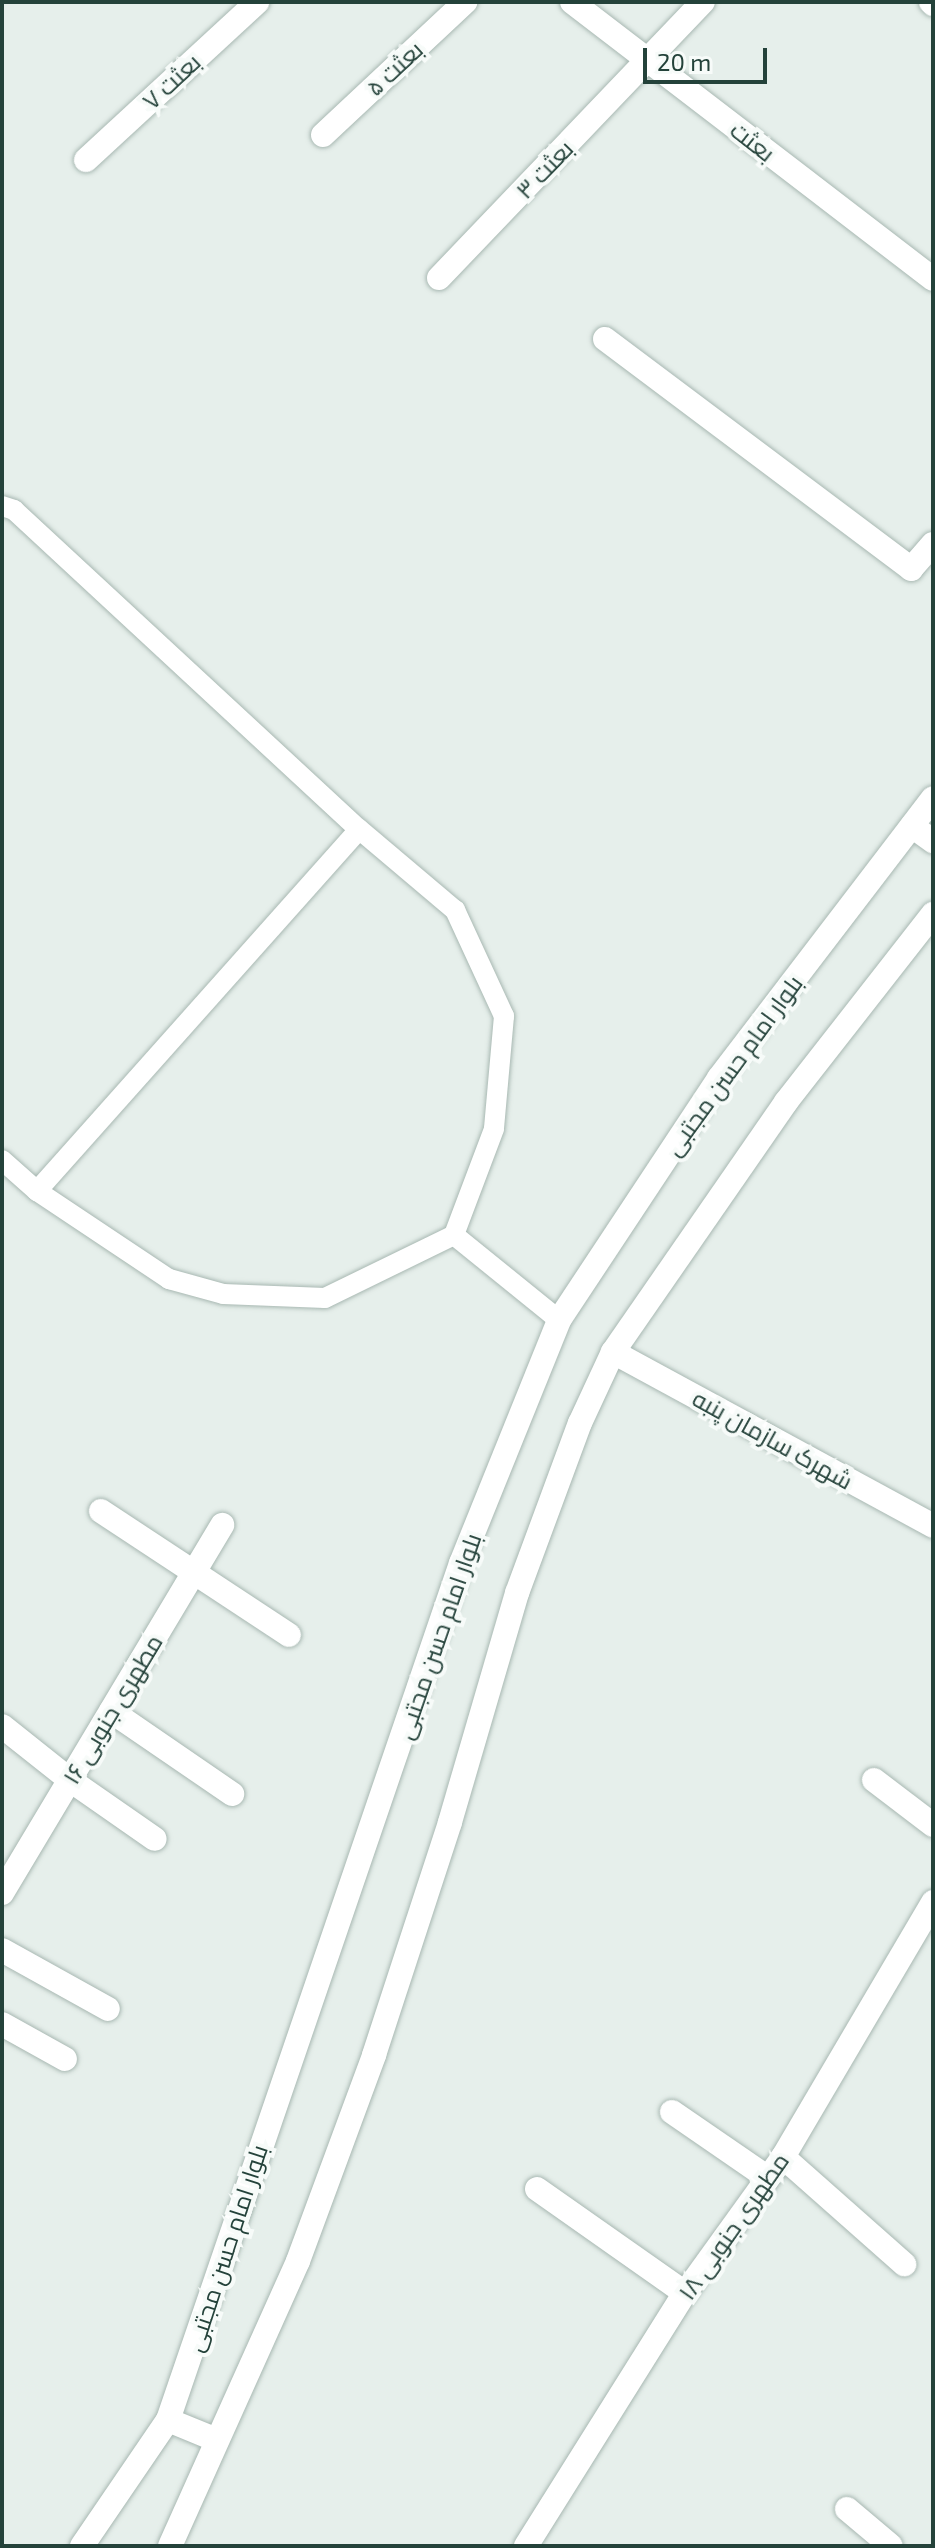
<!DOCTYPE html>
<meta charset="utf-8">
<style>
body{margin:0}
#map{position:relative;width:935px;height:2548px;overflow:hidden;background:#e6efeb;font-family:"Exo 2",Cairo,sans-serif}
div>[style]{position:absolute}
[style*='--x']{left:calc(var(--x)*1px);top:calc(var(--y)*1px);width:calc(var(--w)*1px);rotate:calc(var(--a)*1deg)}
.roads{filter:drop-shadow(0 0 2px #a8b8b2) drop-shadow(0 0 2px #a8b8b2)}
.lane>*{height:20px;margin:-10px;padding:0 10px;transform-origin:10px;border-radius:10px;background:#fff}
.street>*{height:24px;margin:-12px;padding:0 12px;transform-origin:12px;border-radius:12px;background:#fff}
.secondary>*{height:24px;margin:-12px;padding:0 12px;transform-origin:12px;border-radius:12px;background:#fff}
span{translate:-50% -50%;white-space:nowrap;text-align:center;line-height:1.15;-webkit-text-stroke:8px #f7fbf9;paint-order:stroke}
.street-label{font-size:24px;color:#24423a}
.frame{position:absolute;inset:0;border:4px solid #24423a;pointer-events:none}
.scale{position:absolute;left:643px;top:48px;width:124px;height:36px;box-sizing:border-box;border:4px solid #24423a;border-top:0;padding-left:10px;font-size:24px;line-height:28px;white-space:nowrap;color:#24423a;-webkit-text-stroke:6px #f7fbf9;paint-order:stroke}
</style>
<div id="map">
<div class="roads">
<div class="lane">
<i style="--x:2;--y:506;--w:13;--a:18"></i>
<i style="--x:14;--y:510;--w:470;--a:42.8"></i>
<i style="--x:359;--y:829;--w:126;--a:40.2"></i>
<i style="--x:455;--y:910;--w:117;--a:65.2"></i>
<i style="--x:504;--y:1016;--w:113;--a:95.1"></i>
<i style="--x:494;--y:1129;--w:113;--a:110.7"></i>
<i style="--x:454;--y:1235;--w:135;--a:39"></i>
<i style="--x:2;--y:1160;--w:47;--a:41.5"></i>
<i style="--x:37;--y:1191;--w:159;--a:33.7"></i>
<i style="--x:169;--y:1279;--w:56;--a:15.5"></i>
<i style="--x:223;--y:1294;--w:102;--a:2.2"></i>
<i style="--x:325;--y:1298;--w:144;--a:-26"></i>
<i style="--x:37;--y:1191;--w:484;--a:-48.3"></i>
</div>
<div class="street">
<i style="--x:931;--y:2;--w:3;--a:45"></i>
<i style="--x:323;--y:135;--w:195;--a:-43.1"></i>
<i style="--x:86;--y:160;--w:233;--a:-42.7"></i>
<i style="--x:439;--y:278;--w:382;--a:-46.3"></i>
<i style="--x:605;--y:339;--w:383;--a:36.9"></i>
<i style="--x:911;--y:569;--w:33;--a:-49"></i>
<i style="--x:613;--y:1352;--w:364;--a:28.5"></i>
<i style="--x:101;--y:1511;--w:225;--a:33.4"></i>
<i style="--x:111;--y:1711;--w:147;--a:34.4"></i>
<i style="--x:2;--y:1726;--w:87;--a:38.5"></i>
<i style="--x:70;--y:1780;--w:103;--a:34.8"></i>
<i style="--x:874;--y:1780;--w:74;--a:37.3"></i>
<i style="--x:2;--y:1893;--w:429;--a:-59.1"></i>
<i style="--x:2;--y:1950;--w:121;--a:29.1"></i>
<i style="--x:2;--y:2024;--w:72;--a:29.1"></i>
<i style="--x:672;--y:2112;--w:116;--a:34.5"></i>
<i style="--x:783;--y:2157;--w:162;--a:41.5"></i>
<i style="--x:537;--y:2189;--w:181;--a:35.1"></i>
<i style="--x:847;--y:2509;--w:57;--a:40.1"></i>
<i style="--x:526;--y:2546;--w:299;--a:-57.9"></i>
<i style="--x:685;--y:2293;--w:168;--a:-54.2"></i>
<i style="--x:783;--y:2157;--w:296;--a:-59.5"></i>
</div>
<div class="secondary">
<i style="--x:572;--y:2;--w:455;--a:37.5"></i>
<i style="--x:912;--y:826;--w:26;--a:36"></i>
<i style="--x:168;--y:2420;--w:53;--a:22.2"></i>
<i style="--x:82;--y:2546;--w:153;--a:-55.7"></i>
<i style="--x:168;--y:2420;--w:906;--a:-71.12"></i>
<i style="--x:461;--y:1563;--w:262;--a:-68"></i>
<i style="--x:559;--y:1320;--w:290;--a:-56.5"></i>
<i style="--x:719;--y:1078;--w:352;--a:-52.6"></i>
<i style="--x:170;--y:2546;--w:312;--a:-65.8"></i>
<i style="--x:298;--y:2261;--w:220;--a:-69.7"></i>
<i style="--x:374;--y:2055;--w:245;--a:-71.9"></i>
<i style="--x:450;--y:1822;--w:239;--a:-73.7"></i>
<i style="--x:517;--y:1593;--w:181;--a:-69.7"></i>
<i style="--x:580;--y:1423;--w:78;--a:-65.1"></i>
<i style="--x:613;--y:1352;--w:304;--a:-55.3"></i>
<i style="--x:786;--y:1102;--w:239;--a:-52"></i>
</div>
</div>
<div class="street-label">
<span style="left:394px;top:68px;rotate:-43deg">۵ بعثت</span>
<span style="left:171px;top:81px;rotate:-43deg">۷ بعثت</span>
<span style="left:753px;top:141px;rotate:38deg">بعثت</span>
<span style="left:544px;top:169px;rotate:-46deg">۳ بعثت</span>
<span style="left:733px;top:1065px;rotate:-54deg">بلوار امام حسن مجتبی</span>
<span style="left:773px;top:1439px;rotate:29deg">شهرک سازمان پنبه</span>
<span style="left:438px;top:1636px;rotate:-71deg">بلوار امام حسن مجتبی</span>
<span style="left:112px;top:1709px;rotate:-59deg">۱۶ مطهری جنوبی</span>
<span style="left:733px;top:2226px;rotate:-55deg">۱۸ مطهری جنوبی</span>
<span style="left:226px;top:2248px;rotate:-72deg">بلوار امام حسن مجتبی</span>
</div>
<div class="frame"></div>
<div class="scale">20 m</div>
</div>
